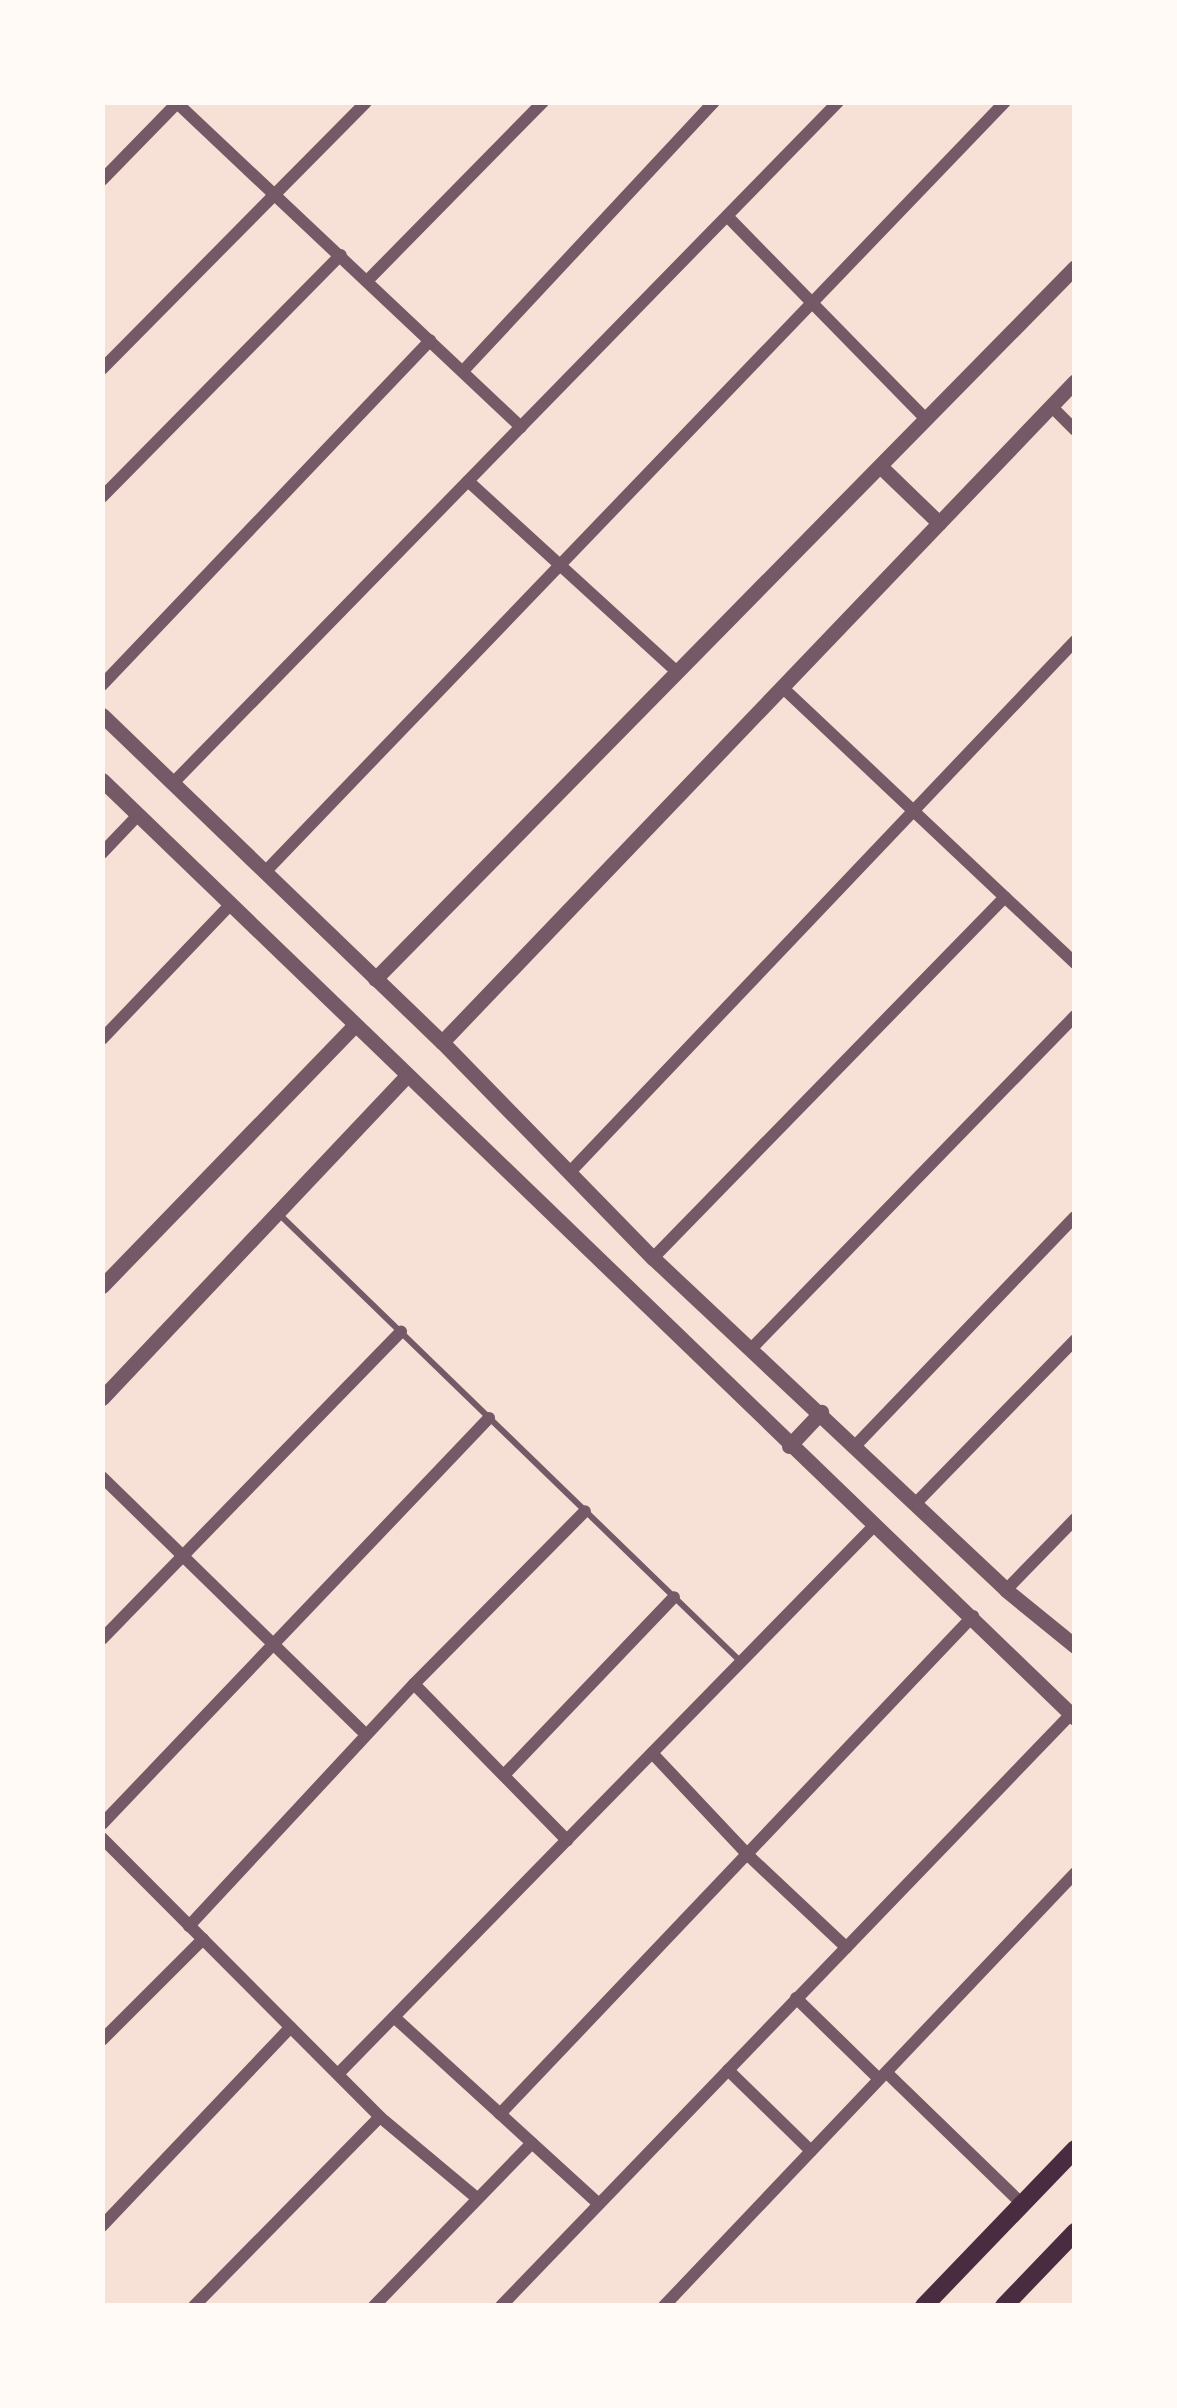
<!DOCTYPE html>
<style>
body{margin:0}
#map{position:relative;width:1177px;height:2408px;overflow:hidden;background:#f7e1d7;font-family:"Exo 2",sans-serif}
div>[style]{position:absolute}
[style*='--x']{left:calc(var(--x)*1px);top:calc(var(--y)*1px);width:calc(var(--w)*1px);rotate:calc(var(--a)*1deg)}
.service>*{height:6px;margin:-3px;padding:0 3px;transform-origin:3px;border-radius:3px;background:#755966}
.minor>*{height:12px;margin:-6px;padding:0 6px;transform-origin:6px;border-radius:6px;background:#755966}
.tertiary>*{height:15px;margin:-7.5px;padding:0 7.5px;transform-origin:7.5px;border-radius:7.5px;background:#755966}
.primary>*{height:18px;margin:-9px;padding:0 9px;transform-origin:9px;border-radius:9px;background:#4a2c40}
span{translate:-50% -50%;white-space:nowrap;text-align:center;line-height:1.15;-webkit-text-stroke:9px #fffaf5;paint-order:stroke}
.frame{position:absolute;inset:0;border:105px solid #fffaf5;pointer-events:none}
</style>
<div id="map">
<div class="service">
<i style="--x:280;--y:1215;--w:641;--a:44.11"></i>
</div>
<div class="minor">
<i style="--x:176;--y:102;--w:474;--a:43.3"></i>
<i style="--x:102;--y:180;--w:109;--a:-45.7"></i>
<i style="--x:727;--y:216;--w:284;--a:45.6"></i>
<i style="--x:368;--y:280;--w:250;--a:-45.5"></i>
<i style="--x:102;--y:369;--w:375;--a:-45.3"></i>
<i style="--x:463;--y:371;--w:368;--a:-47"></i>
<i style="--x:1051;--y:406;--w:34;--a:45"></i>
<i style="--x:468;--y:481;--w:283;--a:42.4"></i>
<i style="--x:102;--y:497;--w:340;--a:-45.4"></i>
<i style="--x:102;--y:685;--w:476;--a:-46.4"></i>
<i style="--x:782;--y:687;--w:403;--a:43.3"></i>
<i style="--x:173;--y:783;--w:952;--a:-45.68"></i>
<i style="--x:102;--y:853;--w:52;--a:-46.5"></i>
<i style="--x:265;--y:872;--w:1068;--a:-46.14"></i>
<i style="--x:102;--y:1039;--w:182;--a:-46.3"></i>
<i style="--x:570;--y:1172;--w:733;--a:-46.44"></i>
<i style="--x:653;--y:1258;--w:504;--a:-45.72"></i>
<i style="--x:753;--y:1347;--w:462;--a:-45.8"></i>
<i style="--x:856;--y:1445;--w:316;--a:-46.2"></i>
<i style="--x:102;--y:1477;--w:369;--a:44.3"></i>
<i style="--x:915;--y:1504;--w:229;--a:-45.7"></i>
<i style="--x:1006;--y:1590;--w:99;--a:-45.8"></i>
<i style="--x:102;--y:1639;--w:429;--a:-45.8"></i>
<i style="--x:414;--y:1684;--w:219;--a:45.6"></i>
<i style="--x:652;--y:1753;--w:143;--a:46.7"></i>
<i style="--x:750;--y:1857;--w:132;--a:43.2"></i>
<i style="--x:504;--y:1775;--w:246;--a:-46.3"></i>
<i style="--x:102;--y:1824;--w:561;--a:-46.37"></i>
<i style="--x:102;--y:1838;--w:394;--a:45.1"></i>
<i style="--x:380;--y:2117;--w:126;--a:39.9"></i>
<i style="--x:189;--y:1926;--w:330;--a:-47.1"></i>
<i style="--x:414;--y:1684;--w:243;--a:-45.3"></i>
<i style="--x:796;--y:1998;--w:116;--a:44.3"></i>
<i style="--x:394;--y:2017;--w:277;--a:42.4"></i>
<i style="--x:102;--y:2040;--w:143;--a:-45"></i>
<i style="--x:728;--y:2070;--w:116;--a:44.3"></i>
<i style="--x:887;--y:2073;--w:188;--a:44.1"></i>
<i style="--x:338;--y:2074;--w:765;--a:-45.64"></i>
<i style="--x:500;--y:2114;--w:687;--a:-46.47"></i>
<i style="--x:102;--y:2226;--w:274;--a:-46.5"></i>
<i style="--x:194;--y:2306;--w:265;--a:-45.5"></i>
<i style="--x:374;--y:2306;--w:227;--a:-45.9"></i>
<i style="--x:501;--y:2306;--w:822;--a:-46.08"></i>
<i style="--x:664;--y:2306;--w:597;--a:-46.49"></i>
</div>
<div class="tertiary">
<i style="--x:880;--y:466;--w:82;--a:44"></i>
<i style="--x:102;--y:715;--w:472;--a:43.9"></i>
<i style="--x:442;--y:1042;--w:302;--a:45.7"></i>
<i style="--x:653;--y:1258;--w:485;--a:43.2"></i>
<i style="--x:1006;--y:1590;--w:89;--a:39.1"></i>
<i style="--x:102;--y:780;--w:1352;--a:43.95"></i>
<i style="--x:375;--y:979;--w:998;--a:-45.49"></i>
<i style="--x:442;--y:1042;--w:915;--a:-46.24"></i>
<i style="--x:102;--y:1286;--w:362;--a:-45.9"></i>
<i style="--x:102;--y:1398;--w:442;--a:-46.6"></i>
<i style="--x:789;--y:1446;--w:47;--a:-46.7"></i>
</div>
<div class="primary">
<i style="--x:924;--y:2306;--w:218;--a:-46.1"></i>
<i style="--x:1004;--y:2306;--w:103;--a:-46.2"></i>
</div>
<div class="frame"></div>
</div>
